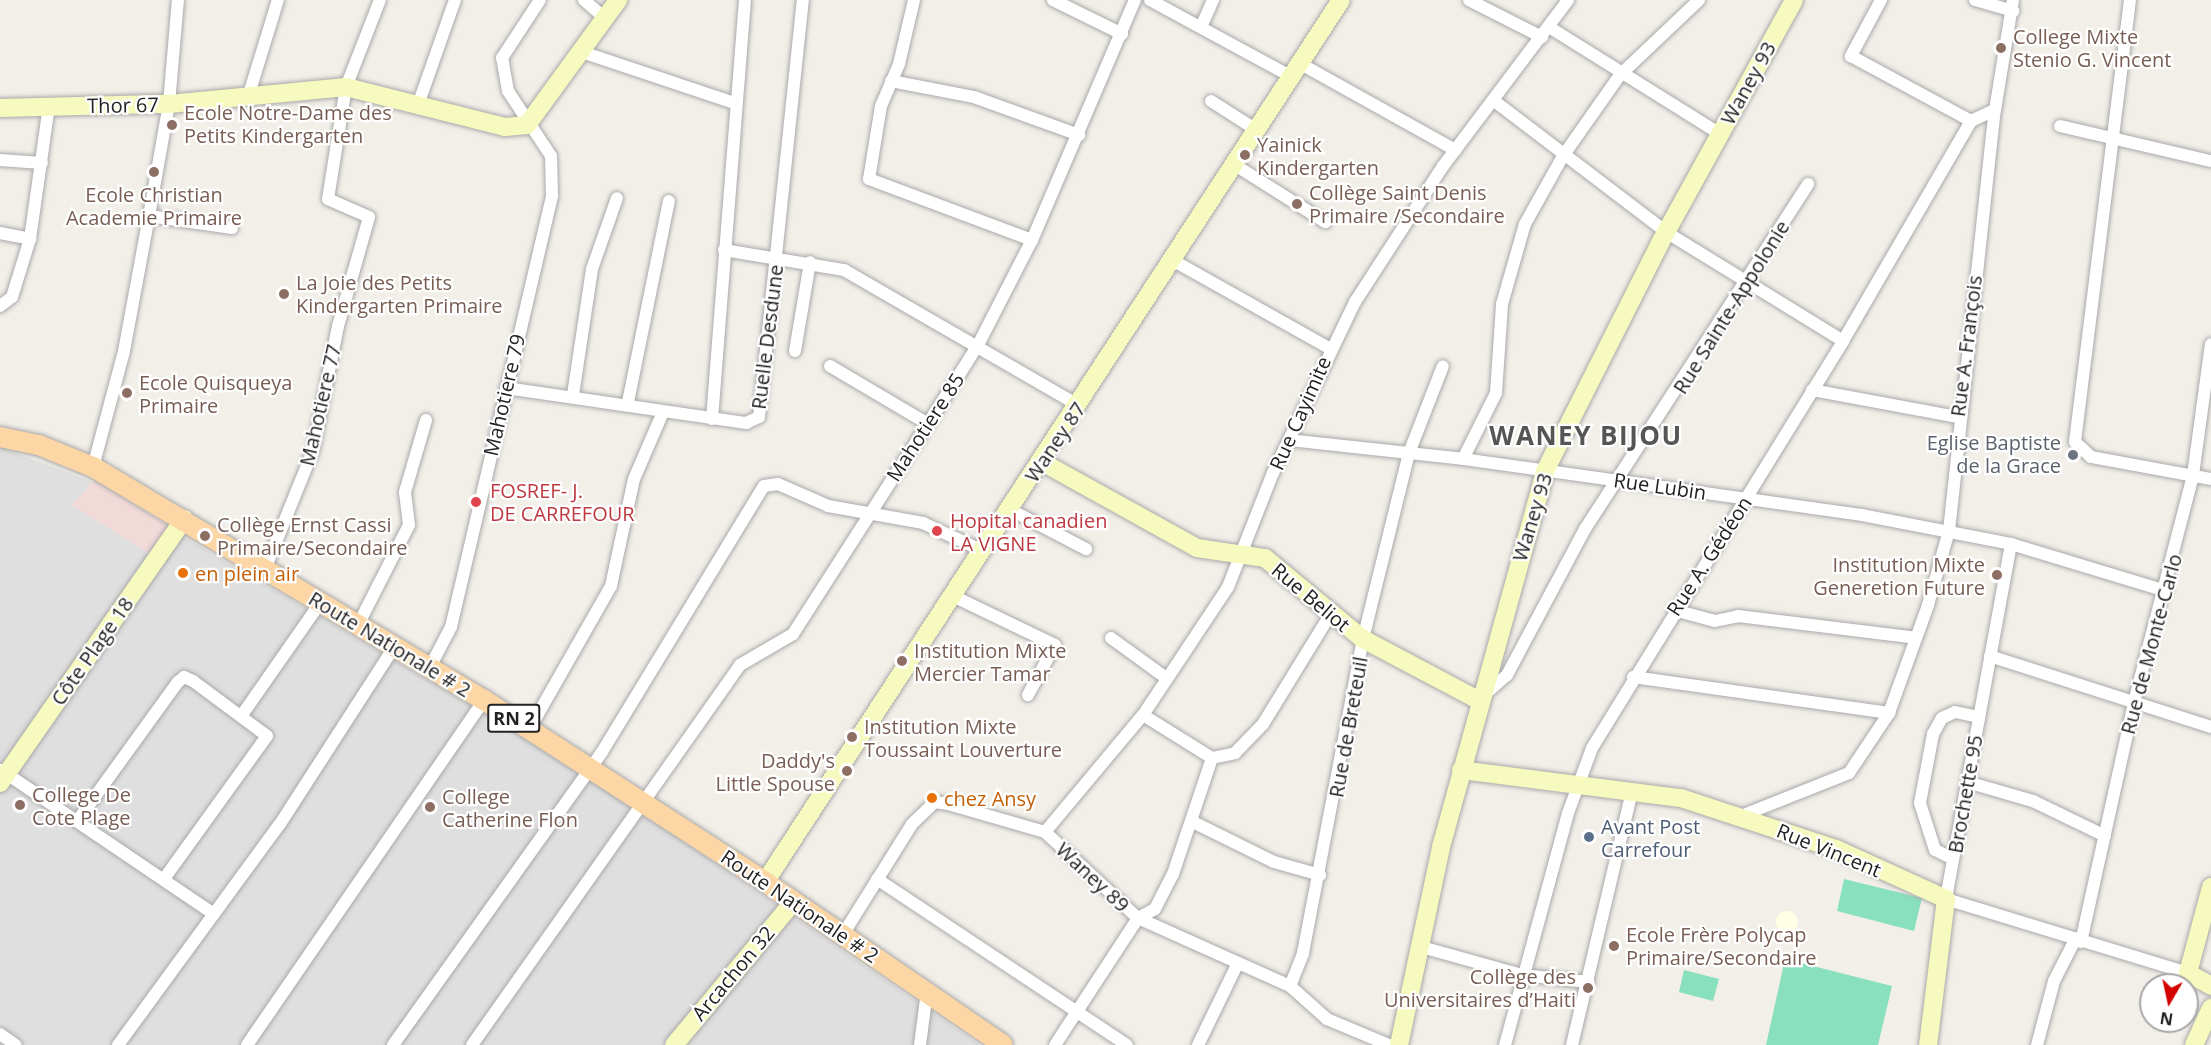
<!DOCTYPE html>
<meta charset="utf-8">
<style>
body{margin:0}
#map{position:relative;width:2211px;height:1045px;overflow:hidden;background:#f2efe9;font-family:"Open Sans",sans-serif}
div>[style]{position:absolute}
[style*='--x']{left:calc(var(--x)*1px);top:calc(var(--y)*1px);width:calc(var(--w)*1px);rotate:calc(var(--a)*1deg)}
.residential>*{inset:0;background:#e0dfdf}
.commercial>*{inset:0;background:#f2dad9}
.education>*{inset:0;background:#ffffe5}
.round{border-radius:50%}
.pitch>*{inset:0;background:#88e0be}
.roads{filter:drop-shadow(0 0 2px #a9a9a9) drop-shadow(0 0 2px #a9a9a9)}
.street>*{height:12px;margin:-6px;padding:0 6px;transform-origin:6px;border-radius:6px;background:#fff}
.secondary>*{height:18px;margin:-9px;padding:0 9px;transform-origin:9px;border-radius:9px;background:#f7fabf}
.primary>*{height:20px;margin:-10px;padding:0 10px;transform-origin:10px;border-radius:10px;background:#fcd6a4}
.dots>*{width:16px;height:16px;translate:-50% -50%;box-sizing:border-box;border:3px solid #fff;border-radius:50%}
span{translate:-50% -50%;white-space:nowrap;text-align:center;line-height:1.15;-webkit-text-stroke:4.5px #fff;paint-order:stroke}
.shield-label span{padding:2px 4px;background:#fff;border:2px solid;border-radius:4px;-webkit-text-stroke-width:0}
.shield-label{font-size:18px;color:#222;font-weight:700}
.education-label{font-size:20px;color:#785e54}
.left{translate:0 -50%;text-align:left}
.right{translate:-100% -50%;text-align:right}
.street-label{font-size:20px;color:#222}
.worship-label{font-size:20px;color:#5b616d}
.health-label{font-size:20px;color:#be3a42}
.food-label{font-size:20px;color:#c56008}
.service-label{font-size:20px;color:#4e5e75}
.district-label{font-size:26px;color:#555;font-weight:700;letter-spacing:1.5px}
.north{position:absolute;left:2139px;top:973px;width:60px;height:60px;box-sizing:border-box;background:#fff;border:2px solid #a7a7a7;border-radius:50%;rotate:189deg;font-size:16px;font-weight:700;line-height:24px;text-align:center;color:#222}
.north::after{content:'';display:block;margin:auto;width:21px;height:27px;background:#d40000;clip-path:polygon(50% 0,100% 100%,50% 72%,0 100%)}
</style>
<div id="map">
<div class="residential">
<i style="clip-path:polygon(0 447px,87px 480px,577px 768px,980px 1045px,0 1045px)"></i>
</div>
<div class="commercial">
<i style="clip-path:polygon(101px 473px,126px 500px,172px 528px,153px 556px,72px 505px)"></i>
</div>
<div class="education">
<i class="round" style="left:1776px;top:911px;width:22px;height:22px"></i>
</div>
<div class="pitch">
<i style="clip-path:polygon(1844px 879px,1922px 898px,1914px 931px,1837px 911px)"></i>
<i style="clip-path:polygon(1785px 959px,1892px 986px,1878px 1045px,1766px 1045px)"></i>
<i style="clip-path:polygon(1684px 970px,1719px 979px,1713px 1001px,1679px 992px)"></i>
</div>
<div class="roads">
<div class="street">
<i style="--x:584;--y:0;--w:29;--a:41"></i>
<i style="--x:914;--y:0;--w:66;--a:103.2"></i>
<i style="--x:899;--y:64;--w:46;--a:113.2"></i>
<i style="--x:881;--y:106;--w:74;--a:99.3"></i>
<i style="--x:869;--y:179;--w:174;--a:20.5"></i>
<i style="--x:1053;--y:0;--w:77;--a:26.2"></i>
<i style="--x:1150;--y:0;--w:162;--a:28.5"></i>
<i style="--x:1469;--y:0;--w:82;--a:26.9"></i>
<i style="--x:1881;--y:0;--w:64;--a:118.2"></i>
<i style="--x:1851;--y:56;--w:136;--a:28.4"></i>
<i style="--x:1975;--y:0;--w:40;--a:16"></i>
<i style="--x:2130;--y:0;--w:445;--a:97.1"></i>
<i style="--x:2075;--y:442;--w:22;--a:43"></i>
<i style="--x:2091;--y:457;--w:122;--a:10.4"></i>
<i style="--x:1201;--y:27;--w:30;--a:-66"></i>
<i style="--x:1549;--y:27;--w:202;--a:32"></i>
<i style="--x:582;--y:52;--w:163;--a:18.5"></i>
<i style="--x:1299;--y:63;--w:179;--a:29.1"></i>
<i style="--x:891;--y:81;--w:85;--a:10.9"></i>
<i style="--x:974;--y:97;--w:112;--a:19.9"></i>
<i style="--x:249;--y:94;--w:98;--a:-72.9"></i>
<i style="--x:1493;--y:100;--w:218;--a:37.3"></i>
<i style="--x:1666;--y:232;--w:208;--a:31.6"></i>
<i style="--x:1211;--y:101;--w:56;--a:32.6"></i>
<i style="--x:419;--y:102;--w:108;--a:-70.6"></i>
<i style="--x:2060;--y:126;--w:155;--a:13.1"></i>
<i style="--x:0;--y:160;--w:42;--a:4.1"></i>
<i style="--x:1235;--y:165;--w:107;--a:32.3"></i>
<i style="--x:149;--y:216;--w:84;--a:8.2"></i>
<i style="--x:0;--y:233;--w:31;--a:11"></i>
<i style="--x:724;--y:250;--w:122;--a:9.5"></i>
<i style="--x:844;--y:270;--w:272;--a:30"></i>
<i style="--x:1174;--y:261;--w:178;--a:29.3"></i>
<i style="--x:0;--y:306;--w:15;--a:-37"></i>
<i style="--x:12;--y:297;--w:61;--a:-72.8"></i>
<i style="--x:30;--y:239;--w:135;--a:-81.9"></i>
<i style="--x:795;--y:351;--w:90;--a:-80.4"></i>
<i style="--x:830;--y:366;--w:114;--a:30.6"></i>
<i style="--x:506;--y:388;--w:243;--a:8.3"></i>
<i style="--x:746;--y:423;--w:14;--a:-25"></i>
<i style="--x:759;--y:417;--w:419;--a:-84"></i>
<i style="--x:1812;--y:390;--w:148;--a:10.5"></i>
<i style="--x:573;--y:395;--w:127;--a:-81.4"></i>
<i style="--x:592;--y:269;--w:75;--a:-70.6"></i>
<i style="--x:628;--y:402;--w:205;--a:-78.5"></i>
<i style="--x:712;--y:419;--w:420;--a:-85.5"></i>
<i style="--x:1289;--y:440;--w:175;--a:6.2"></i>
<i style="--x:1463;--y:459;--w:403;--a:8"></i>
<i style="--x:1862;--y:515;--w:152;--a:11"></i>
<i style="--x:2011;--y:544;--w:162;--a:16.9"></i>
<i style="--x:1463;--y:459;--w:74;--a:-63.4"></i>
<i style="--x:1496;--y:393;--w:89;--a:-86.1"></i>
<i style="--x:1502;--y:304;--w:83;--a:-74"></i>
<i style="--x:1525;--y:224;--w:78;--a:-60.8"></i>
<i style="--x:1563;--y:156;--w:99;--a:-54.9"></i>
<i style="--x:1620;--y:75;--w:109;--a:-43.5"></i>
<i style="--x:93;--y:467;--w:120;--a:-75"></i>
<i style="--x:124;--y:351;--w:137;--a:-79.5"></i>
<i style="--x:149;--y:216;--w:114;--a:-79.9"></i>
<i style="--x:169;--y:104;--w:104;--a:-85.1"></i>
<i style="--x:1009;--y:509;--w:87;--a:27.5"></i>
<i style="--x:2011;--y:544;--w:361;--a:100.4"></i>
<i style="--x:1946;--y:899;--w:253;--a:17"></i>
<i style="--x:265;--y:569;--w:127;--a:-67.9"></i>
<i style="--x:313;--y:451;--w:127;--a:-78.7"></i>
<i style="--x:338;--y:326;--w:113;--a:-74.1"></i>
<i style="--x:369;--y:217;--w:45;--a:-156.3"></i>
<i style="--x:328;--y:199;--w:113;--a:-80.9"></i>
<i style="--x:346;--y:87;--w:93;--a:-68.7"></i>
<i style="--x:953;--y:596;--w:113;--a:25.7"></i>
<i style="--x:1055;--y:645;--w:57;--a:118.4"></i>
<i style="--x:1674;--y:610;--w:42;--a:15"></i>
<i style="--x:1715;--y:621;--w:24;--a:-12"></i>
<i style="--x:1738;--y:616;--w:179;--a:7"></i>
<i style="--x:358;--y:625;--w:112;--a:-63"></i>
<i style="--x:409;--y:525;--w:33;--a:-97"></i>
<i style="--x:405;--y:492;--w:75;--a:-73.7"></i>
<i style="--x:1111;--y:638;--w:68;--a:36"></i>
<i style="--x:1990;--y:656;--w:232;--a:17.8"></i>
<i style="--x:429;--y:669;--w:47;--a:-62.4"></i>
<i style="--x:451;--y:627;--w:443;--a:-76.8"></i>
<i style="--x:552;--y:196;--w:40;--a:-91.4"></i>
<i style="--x:551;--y:156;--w:78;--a:-123.5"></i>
<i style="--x:508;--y:91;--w:34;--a:-100"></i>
<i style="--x:502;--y:58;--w:69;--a:-56.8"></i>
<i style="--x:1633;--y:677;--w:259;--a:8"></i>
<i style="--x:1484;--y:695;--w:30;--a:-41"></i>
<i style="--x:1507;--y:675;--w:166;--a:-61.9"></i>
<i style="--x:1585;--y:529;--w:411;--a:-57.1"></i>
<i style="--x:242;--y:715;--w:136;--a:-55.1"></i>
<i style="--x:1143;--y:715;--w:81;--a:31.9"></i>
<i style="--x:530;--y:728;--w:163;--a:-60.3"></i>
<i style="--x:611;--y:586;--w:109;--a:-77.9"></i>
<i style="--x:634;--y:479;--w:73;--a:-66.6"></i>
<i style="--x:1;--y:770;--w:257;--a:34.1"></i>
<i style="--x:1967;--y:782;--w:69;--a:16.1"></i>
<i style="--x:2033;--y:801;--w:80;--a:25.9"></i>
<i style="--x:1741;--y:816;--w:116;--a:-21.7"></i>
<i style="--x:1849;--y:773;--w:72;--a:-56.3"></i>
<i style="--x:1889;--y:713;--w:115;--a:-70.1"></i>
<i style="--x:1928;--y:605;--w:77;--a:-74.2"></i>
<i style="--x:1949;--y:531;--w:424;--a:-83.8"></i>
<i style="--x:1995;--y:110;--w:111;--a:-80.7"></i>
<i style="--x:78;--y:820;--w:170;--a:-54.1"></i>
<i style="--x:178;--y:682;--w:8;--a:-40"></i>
<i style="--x:184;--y:677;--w:10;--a:24"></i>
<i style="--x:193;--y:681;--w:92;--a:36.6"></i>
<i style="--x:267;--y:736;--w:176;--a:125.8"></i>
<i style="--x:1193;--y:822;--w:90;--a:26.3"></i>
<i style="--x:1274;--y:862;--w:48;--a:15.8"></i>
<i style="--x:1045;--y:832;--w:153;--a:-50.1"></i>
<i style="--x:1143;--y:715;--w:154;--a:-56.4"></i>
<i style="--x:1228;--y:587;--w:123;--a:-68.5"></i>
<i style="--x:1273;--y:473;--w:190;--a:-64.4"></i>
<i style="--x:1355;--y:302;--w:162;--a:-57.1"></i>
<i style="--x:1443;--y:166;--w:208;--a:-53"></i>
<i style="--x:1953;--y:859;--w:20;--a:-153"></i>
<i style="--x:1935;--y:850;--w:49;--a:-107.7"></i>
<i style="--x:1920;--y:803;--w:70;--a:-79.3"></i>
<i style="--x:1933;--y:734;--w:18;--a:-61"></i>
<i style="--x:1942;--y:718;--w:14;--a:-25"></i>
<i style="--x:1955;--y:712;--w:25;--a:12"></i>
<i style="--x:877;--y:879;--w:300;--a:33.6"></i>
<i style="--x:842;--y:936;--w:132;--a:-58"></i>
<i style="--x:912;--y:824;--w:32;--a:-44"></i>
<i style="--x:935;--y:802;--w:13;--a:9"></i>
<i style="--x:948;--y:804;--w:101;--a:16.1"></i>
<i style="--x:1045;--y:832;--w:127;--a:42.8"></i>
<i style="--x:1138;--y:918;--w:167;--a:24.1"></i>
<i style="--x:1290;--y:986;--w:50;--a:41.7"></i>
<i style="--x:1327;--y:1019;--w:67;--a:22.8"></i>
<i style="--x:2081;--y:942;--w:246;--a:-77.5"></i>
<i style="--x:2134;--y:702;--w:235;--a:-75.4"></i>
<i style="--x:2193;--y:475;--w:132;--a:-82.2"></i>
<i style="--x:1418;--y:946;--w:108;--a:15.6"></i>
<i style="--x:1522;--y:975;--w:67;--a:6"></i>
<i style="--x:1290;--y:986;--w:35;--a:-68"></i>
<i style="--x:1303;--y:953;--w:320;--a:-79.2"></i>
<i style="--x:1363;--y:639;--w:192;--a:-76.1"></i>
<i style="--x:1409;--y:453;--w:93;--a:-68.7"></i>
<i style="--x:0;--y:1034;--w:19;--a:35"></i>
<i style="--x:118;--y:1045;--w:274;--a:-53.8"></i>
<i style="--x:280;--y:824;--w:211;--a:-57.2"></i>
<i style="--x:247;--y:1045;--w:419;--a:-55.5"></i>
<i style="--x:393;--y:1045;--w:360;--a:-54.5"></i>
<i style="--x:602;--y:752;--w:311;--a:-58.7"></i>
<i style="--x:764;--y:486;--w:14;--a:-8"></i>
<i style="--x:778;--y:484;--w:55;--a:23.7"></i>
<i style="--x:828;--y:506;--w:97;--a:10.1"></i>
<i style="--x:923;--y:523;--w:66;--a:25"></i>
<i style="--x:472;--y:1045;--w:465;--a:-54.8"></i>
<i style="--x:740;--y:665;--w:61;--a:-30.3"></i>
<i style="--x:793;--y:634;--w:250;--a:-57.3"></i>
<i style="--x:928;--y:424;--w:93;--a:-57.7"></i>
<i style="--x:978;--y:345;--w:118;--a:-62.8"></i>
<i style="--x:1032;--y:240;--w:261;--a:-66.8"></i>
<i style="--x:920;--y:1045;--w:54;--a:-82.6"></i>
<i style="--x:1055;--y:1045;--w:152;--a:-56.8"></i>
<i style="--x:1138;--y:918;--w:19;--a:-28"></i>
<i style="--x:1155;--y:909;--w:39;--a:-63"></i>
<i style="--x:1173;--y:874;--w:122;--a:-71.4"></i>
<i style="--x:1212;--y:758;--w:24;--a:-12"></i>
<i style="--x:1235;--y:753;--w:40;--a:-46"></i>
<i style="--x:1263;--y:724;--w:128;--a:-58.4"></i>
<i style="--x:1198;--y:1045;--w:91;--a:-64"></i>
<i style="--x:1505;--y:1045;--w:240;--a:-74.8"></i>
<i style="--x:1568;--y:813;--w:69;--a:-69.7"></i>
<i style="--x:1592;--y:748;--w:478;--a:-58.3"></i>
<i style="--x:1843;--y:341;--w:255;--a:-59.8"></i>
<i style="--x:1971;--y:121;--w:26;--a:-25"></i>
<i style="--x:1572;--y:1045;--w:256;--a:-76.7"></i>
<i style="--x:2037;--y:1045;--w:66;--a:-75.1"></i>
<i style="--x:2054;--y:981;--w:48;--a:-62.9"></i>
</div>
<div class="secondary">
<i style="--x:0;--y:108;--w:169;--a:-1.4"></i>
<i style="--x:169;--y:104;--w:178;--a:-5.5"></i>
<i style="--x:346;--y:87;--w:164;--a:14.1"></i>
<i style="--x:505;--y:127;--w:22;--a:-5"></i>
<i style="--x:527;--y:125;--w:155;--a:-53.9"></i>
<i style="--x:1042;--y:462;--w:177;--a:29"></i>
<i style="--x:1197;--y:548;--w:69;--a:8.4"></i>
<i style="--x:1265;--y:558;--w:127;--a:39.6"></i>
<i style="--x:1363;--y:639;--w:130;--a:27.9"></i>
<i style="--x:1461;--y:770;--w:222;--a:7.3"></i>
<i style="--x:1681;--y:798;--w:163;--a:18.2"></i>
<i style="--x:1836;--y:849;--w:121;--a:24.4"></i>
<i style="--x:1946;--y:899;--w:147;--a:97"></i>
<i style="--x:0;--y:783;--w:322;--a:-55.1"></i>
<i style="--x:765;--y:882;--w:1053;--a:-56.85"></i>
<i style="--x:2211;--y:887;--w:89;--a:105"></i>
<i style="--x:2188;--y:973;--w:26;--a:29"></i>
<i style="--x:674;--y:1045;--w:186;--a:-50.2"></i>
<i style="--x:1399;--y:1045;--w:202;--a:-78"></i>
<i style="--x:1441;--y:847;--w:390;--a:-74.5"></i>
<i style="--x:1545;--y:471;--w:255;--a:-63.2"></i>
<i style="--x:1660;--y:243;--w:277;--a:-61.1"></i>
<i style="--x:2194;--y:1045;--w:41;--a:-65.3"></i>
</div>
<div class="primary">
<i style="--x:0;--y:437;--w:40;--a:12"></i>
<i style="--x:39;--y:445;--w:58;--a:22.2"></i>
<i style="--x:93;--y:467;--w:455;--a:30.8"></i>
<i style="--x:484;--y:700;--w:335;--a:32.9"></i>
<i style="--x:765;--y:882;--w:288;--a:34.4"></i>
</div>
</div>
<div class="dots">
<i style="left:2001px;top:48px;background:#8d6e63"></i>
<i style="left:172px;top:125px;background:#8d6e63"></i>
<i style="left:1245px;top:155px;background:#8d6e63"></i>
<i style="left:154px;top:172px;background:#8d6e63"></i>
<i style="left:1297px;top:204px;background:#8d6e63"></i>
<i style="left:284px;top:294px;background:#8d6e63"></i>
<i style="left:127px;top:393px;background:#8d6e63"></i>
<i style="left:2073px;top:455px;background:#6b7280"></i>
<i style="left:476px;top:502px;background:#e0444e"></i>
<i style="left:937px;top:531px;background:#e0444e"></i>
<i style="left:205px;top:536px;background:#8d6e63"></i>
<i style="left:183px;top:573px;background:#e8710a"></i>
<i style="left:1997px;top:575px;background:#8d6e63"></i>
<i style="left:902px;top:661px;background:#8d6e63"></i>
<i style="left:852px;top:737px;background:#8d6e63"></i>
<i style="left:847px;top:771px;background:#8d6e63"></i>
<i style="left:932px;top:798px;background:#e8710a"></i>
<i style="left:20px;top:805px;background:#8d6e63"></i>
<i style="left:430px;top:807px;background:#8d6e63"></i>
<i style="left:1589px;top:837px;background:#5c6f8a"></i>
<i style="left:1614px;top:946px;background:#8d6e63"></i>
<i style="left:1588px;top:988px;background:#8d6e63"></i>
</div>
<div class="shield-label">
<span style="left:514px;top:718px">RN 2</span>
</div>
<div class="education-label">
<span class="left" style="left:2013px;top:48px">College Mixte<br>Stenio G. Vincent</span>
<span class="left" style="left:184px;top:124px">Ecole Notre-Dame des<br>Petits Kindergarten</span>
<span class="left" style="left:1257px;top:156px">Yainick<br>Kindergarten</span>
<span class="left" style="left:1309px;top:204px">Collège Saint Denis<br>Primaire /Secondaire</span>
<span style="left:154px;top:206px">Ecole Christian<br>Academie Primaire</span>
<span class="left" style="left:296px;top:294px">La Joie des Petits<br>Kindergarten Primaire</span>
<span class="left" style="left:139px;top:394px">Ecole Quisqueya<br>Primaire</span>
<span class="left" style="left:217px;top:536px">Collège Ernst Cassi<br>Primaire/Secondaire</span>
<span class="right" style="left:1985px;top:576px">Institution Mixte<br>Generetion Future</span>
<span class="left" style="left:914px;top:662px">Institution Mixte<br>Mercier Tamar</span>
<span class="left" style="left:864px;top:738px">Institution Mixte<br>Toussaint Louverture</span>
<span class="right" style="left:835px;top:772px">Daddy's<br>Little Spouse</span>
<span class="left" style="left:32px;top:806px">College De<br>Cote Plage</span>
<span class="left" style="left:442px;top:808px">College<br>Catherine Flon</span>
<span class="left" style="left:1626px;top:946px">Ecole Frère Polycap<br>Primaire/Secondaire</span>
<span class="right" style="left:1576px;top:988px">Collège des<br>Universitaires d’Haiti</span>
</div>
<div class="street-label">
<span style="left:1748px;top:83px;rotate:-61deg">Waney 93</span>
<span style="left:123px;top:105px;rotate:-1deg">Thor 67</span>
<span style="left:1731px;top:307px;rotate:-58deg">Rue Sainte-Appolonie</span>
<span style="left:767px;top:337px;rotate:-83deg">Ruelle Desdune</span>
<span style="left:1966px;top:346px;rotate:-83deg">Rue A. François</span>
<span style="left:504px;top:395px;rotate:-77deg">Mahotiere 79</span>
<span style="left:320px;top:405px;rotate:-77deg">Mahotiere 77</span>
<span style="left:1300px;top:413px;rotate:-66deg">Rue Cayimite</span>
<span style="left:925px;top:427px;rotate:-57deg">Mahotiere 85</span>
<span style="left:1055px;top:442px;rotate:-56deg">Waney 87</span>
<span style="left:1660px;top:486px;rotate:8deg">Rue Lubin</span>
<span style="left:1532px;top:517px;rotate:-73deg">Waney 93</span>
<span style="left:1709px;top:556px;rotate:-57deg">Rue A. Gédéon</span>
<span style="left:1311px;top:597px;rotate:40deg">Rue Beliot</span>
<span style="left:390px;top:644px;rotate:31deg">Route Nationale # 2</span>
<span style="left:2151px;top:644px;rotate:-75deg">Rue de Monte-Carlo</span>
<span style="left:92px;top:651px;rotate:-55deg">Côte Plage 18</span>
<span style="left:1348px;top:727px;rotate:-80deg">Rue de Breteuil</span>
<span style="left:1965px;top:794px;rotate:-80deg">Brochette 95</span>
<span style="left:1829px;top:850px;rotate:22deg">Rue Vincent</span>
<span style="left:1093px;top:877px;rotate:43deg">Waney 89</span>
<span style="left:800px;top:906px;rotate:34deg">Route Nationale # 2</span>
<span style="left:733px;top:973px;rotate:-50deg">Arcachon 32</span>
</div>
<div class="worship-label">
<span class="right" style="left:2061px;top:454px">Eglise Baptiste<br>de la Grace</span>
</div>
<div class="health-label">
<span class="left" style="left:490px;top:502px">FOSREF- J.<br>DE CARREFOUR</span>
<span class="left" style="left:950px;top:532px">Hopital canadien<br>LA VIGNE</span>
</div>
<div class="food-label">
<span class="left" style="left:195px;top:573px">en plein air</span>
<span class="left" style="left:944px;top:798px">chez Ansy</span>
</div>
<div class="service-label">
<span class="left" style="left:1601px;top:838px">Avant Post<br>Carrefour</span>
</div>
<div class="district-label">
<span style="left:1586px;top:436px">WANEY BIJOU</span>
</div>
<div class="north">N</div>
</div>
